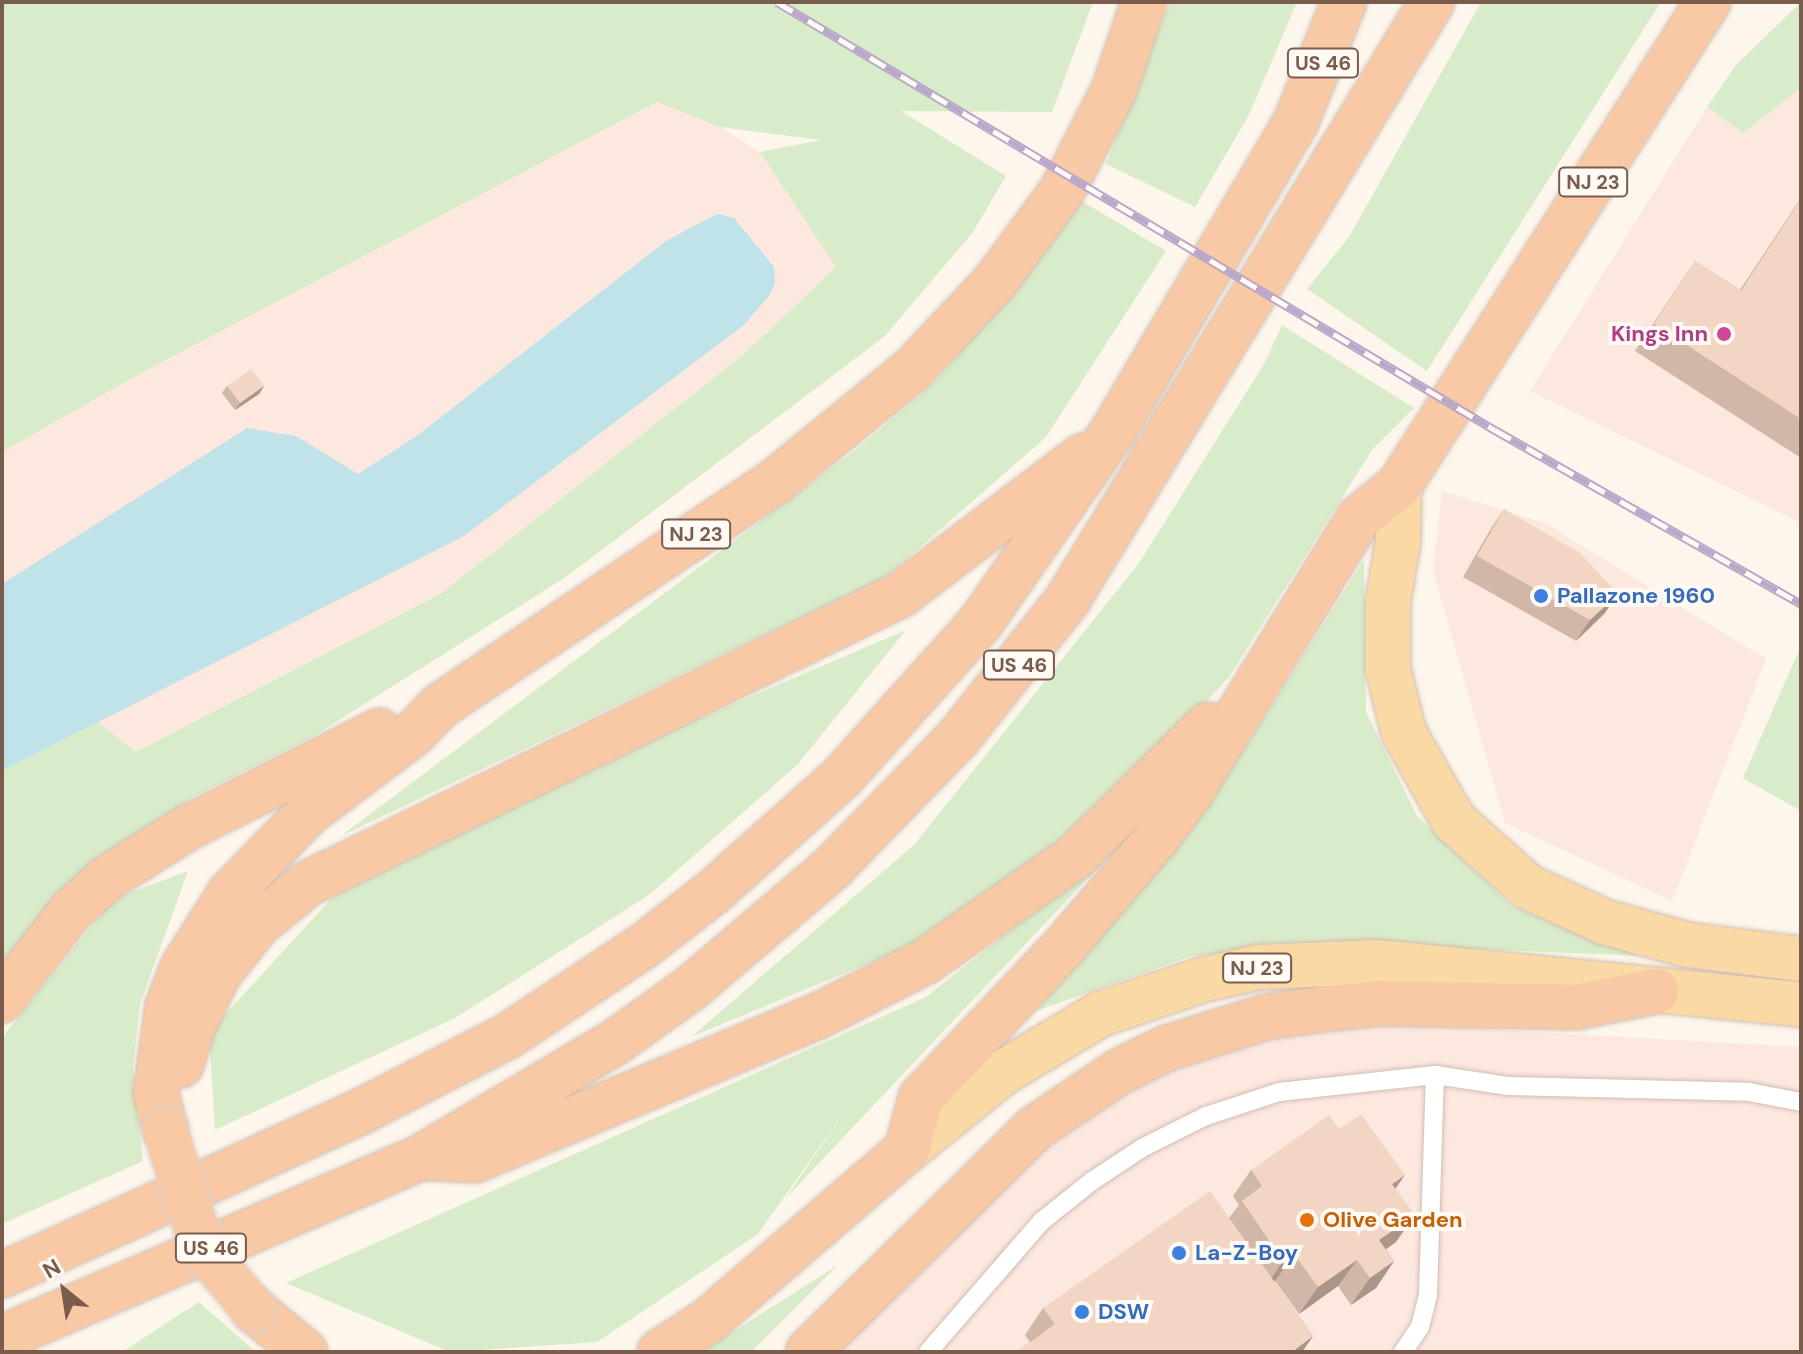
<!DOCTYPE html>
<style>
body{margin:0}
#map{position:relative;width:1803px;height:1354px;overflow:hidden;background:#fdf6ec;font-family:"DM Sans",sans-serif}
div>[style]{position:absolute}
[style*='--x']{left:calc(var(--x)*1px);top:calc(var(--y)*1px);width:calc(var(--w)*1px);rotate:calc(var(--a)*1deg)}
.commercial>*{inset:0;background:#fde8e0}
.green>*{inset:0;background:#d8ecc9}
.water>*{inset:0;background:#bfe3e8}
.roads{filter:drop-shadow(0 0 2px #d1beb0) drop-shadow(0 0 2px #d1beb0)}
.service>*{height:18px;margin:-9px;padding:0 9px;transform-origin:9px;border-radius:9px;background:#fff}
.primary>*{height:44px;margin:-22px;padding:0 22px;transform-origin:22px;border-radius:22px;background:#fbd9a5}
.trunk>*{height:44px;margin:-22px;padding:0 22px;transform-origin:22px;border-radius:22px;background:#f9c8a4}
.rail>*{height:9px;margin-top:-4.5px;transform-origin:0;background:repeating-linear-gradient(90deg,#fffaf3 0 18px,#b9a8c9 0 36px);box-sizing:border-box;border-block:2px solid #b9a8c9}
.bridges{filter:drop-shadow(0 0 2px #dad1cd) drop-shadow(0 0 2px #dad1cd)}
.trunk-bridge>*{height:44px;margin:-22px;padding:0 22px;transform-origin:22px;border-radius:22px;background:#f9c8a4}
.wall>*{inset:0;background:#d1b7a8}
.shaded-wall>*{inset:0;background:#aa9588}
.building>*{inset:0;background:#f3d5c3}
.dots>*{width:22px;height:22px;translate:-50% -50%;box-sizing:border-box;border:4px solid #fffaf3;border-radius:50%}
span{translate:-50% -50%;white-space:nowrap;text-align:center;line-height:1.15;-webkit-text-stroke:8px #fffaf3;paint-order:stroke}
.shield-label span{padding:2px 6px;background:#fffaf3;border:2px solid;border-radius:6px;-webkit-text-stroke-width:0}
.shield-label{font-size:20px;color:#7a5c4d;font-weight:700}
.hotel-label{font-size:22px;color:#b23c85;font-weight:700}
.right{translate:-100% -50%;text-align:right}
.shop-label{font-size:22px;color:#366cbe;font-weight:700}
.left{translate:0 -50%;text-align:left}
.food-label{font-size:22px;color:#c56008;font-weight:700}
.frame{position:absolute;inset:0;border:4px solid #7a5c4d;pointer-events:none}
.north{position:absolute;left:24px;top:1250px;width:80px;height:80px;-webkit-text-stroke:6px #fffaf3;paint-order:stroke;rotate:330deg;font-size:22px;font-weight:700;line-height:32px;text-align:center;color:#7a5c4d}
.north::after{content:'';display:block;margin:auto;width:28px;height:36px;background:#7a5c4d;clip-path:polygon(50% 0,100% 100%,50% 72%,0 100%)}
</style>
<div id="map">
<div class="commercial">
<i style="clip-path:polygon(1801px 88px,1801px 523px,1530px 391px,1707px 107px,1743px 132px)"></i>
<i style="clip-path:polygon(657px 102px,720px 127px,760px 152px,836px 267px,744px 354px,442px 593px,136px 752px,97px 721px,2px 771px,2px 452px,145px 371px)"></i>
<i style="clip-path:polygon(1442px 491px,1545px 523px,1766px 659px,1672px 901px,1505px 823px,1433px 571px)"></i>
<i style="clip-path:polygon(1374px 1023px,1801px 1047px,1801px 1352px,839px 1352px,1032px 1154px,1161px 1071px,1274px 1034px)"></i>
</div>
<div class="green">
<i style="clip-path:polygon(2px 2px,1093px 2px,1052px 112px,901px 111px,1006px 176px,973px 232px,885px 336px,566px 577px,312px 737px,191px 798px,83px 872px,2px 963px,2px 771px,97px 721px,136px 752px,442px 593px,744px 354px,836px 267px,760px 152px,821px 140px,720px 127px,657px 102px,145px 371px,2px 452px)"></i>
<i style="clip-path:polygon(1170px 2px,1297px 2px,1249px 115px,1195px 207px,1106px 164px)"></i>
<i style="clip-path:polygon(1481px 2px,1661px 2px,1427px 371px,1307px 289px,1349px 237px)"></i>
<i style="clip-path:polygon(1801px 2px,1801px 88px,1743px 133px,1707px 107px,1736px 65px)"></i>
<i style="clip-path:polygon(1078px 199px,1166px 251px,1046px 437px,886px 577px,341px 836px,858px 448px,935px 382px,1052px 243px)"></i>
<i style="clip-path:polygon(1282px 325px,1414px 408px,1372px 450px,1229px 677px,1096px 823px,910px 946px,691px 1037px,914px 845px,1139px 563px,1264px 364px)"></i>
<i style="clip-path:polygon(1364px 560px,1366px 712px,1417px 816px,1512px 906px,1640px 956px,1339px 943px,1191px 956px,1036px 1011px,1245px 748px)"></i>
<i style="clip-path:polygon(906px 630px,798px 764px,649px 895px,455px 1018px,215px 1130px,209px 1032px,331px 899px,523px 794px)"></i>
<i style="clip-path:polygon(1801px 646px,1801px 811px,1743px 778px)"></i>
<i style="clip-path:polygon(1122px 842px,786px 1198px,847px 1108px,758px 1234px,597px 1342px,450px 1352px,286px 1283px,926px 997px)"></i>
<i style="clip-path:polygon(188px 871px,140px 1004px,133px 1068px,143px 1161px,2px 1224px,2px 1038px,113px 899px)"></i>
<i style="clip-path:polygon(838px 1265px,751px 1352px,701px 1352px)"></i>
<i style="clip-path:polygon(199px 1302px,256px 1352px,122px 1352px)"></i>
</div>
<div class="water">
<i style="clip-path:polygon(717px 214px,734px 218px,774px 267px,775px 283px,769px 296px,744px 325px,464px 536px,2px 771px,2px 584px,247px 428px,296px 436px,358px 474px,418px 435px,666px 241px)"></i>
</div>
<div class="roads">
<div class="service">
<i style="--x:928;--y:1352;--w:174;--a:-49"></i>
<i style="--x:1042;--y:1221;--w:64;--a:-38.7"></i>
<i style="--x:1092;--y:1181;--w:60;--a:-33.4"></i>
<i style="--x:1142;--y:1148;--w:72;--a:-26.6"></i>
<i style="--x:1206;--y:1116;--w:77;--a:-18.2"></i>
<i style="--x:1279;--y:1092;--w:157;--a:-6.2"></i>
<i style="--x:1435;--y:1075;--w:75;--a:8.5"></i>
<i style="--x:1509;--y:1086;--w:240;--a:1.4"></i>
<i style="--x:1749;--y:1092;--w:53;--a:10.9"></i>
<i style="--x:1403;--y:1352;--w:30;--a:-56"></i>
<i style="--x:1420;--y:1327;--w:33;--a:-76"></i>
<i style="--x:1428;--y:1295;--w:220;--a:-88.2"></i>
</div>
<div class="primary">
<i style="--x:1399;--y:486;--w:56;--a:91"></i>
<i style="--x:1398;--y:542;--w:61;--a:99.5"></i>
<i style="--x:1388;--y:602;--w:67;--a:90"></i>
<i style="--x:1388;--y:669;--w:66;--a:76"></i>
<i style="--x:1404;--y:733;--w:101;--a:60.4"></i>
<i style="--x:1454;--y:821;--w:99;--a:41.7"></i>
<i style="--x:1528;--y:887;--w:84;--a:24.7"></i>
<i style="--x:1604;--y:922;--w:87;--a:15.3"></i>
<i style="--x:1688;--y:945;--w:114;--a:7.1"></i>
<i style="--x:907;--y:1150;--w:122;--a:-39"></i>
<i style="--x:1002;--y:1073;--w:114;--a:-31"></i>
<i style="--x:1100;--y:1014;--w:111;--a:-18.4"></i>
<i style="--x:1205;--y:979;--w:56;--a:-12.3"></i>
<i style="--x:1260;--y:967;--w:117;--a:-2.4"></i>
<i style="--x:1377;--y:962;--w:426;--a:5.7"></i>
</div>
<div class="trunk">
<i style="--x:2;--y:1000;--w:113;--a:-52.2"></i>
<i style="--x:71;--y:911;--w:47;--a:-42.4"></i>
<i style="--x:106;--y:879;--w:98;--a:-32.1"></i>
<i style="--x:189;--y:827;--w:213;--a:-26.8"></i>
<i style="--x:181;--y:1065;--w:39;--a:-73"></i>
<i style="--x:192;--y:1028;--w:61;--a:-63.9"></i>
<i style="--x:219;--y:973;--w:63;--a:-51.5"></i>
<i style="--x:258;--y:924;--w:63;--a:-39.2"></i>
<i style="--x:307;--y:884;--w:660;--a:-25.98"></i>
<i style="--x:900;--y:595;--w:230;--a:-37.2"></i>
<i style="--x:165;--y:1129;--w:38;--a:-104"></i>
<i style="--x:156;--y:1092;--w:87;--a:-82.1"></i>
<i style="--x:168;--y:1006;--w:42;--a:-69"></i>
<i style="--x:183;--y:967;--w:89;--a:-57.4"></i>
<i style="--x:231;--y:892;--w:110;--a:-45.7"></i>
<i style="--x:308;--y:813;--w:133;--a:-37"></i>
<i style="--x:414;--y:733;--w:37;--a:-46"></i>
<i style="--x:440;--y:706;--w:406;--a:-33.8"></i>
<i style="--x:777;--y:480;--w:176;--a:-39.2"></i>
<i style="--x:913;--y:369;--w:120;--a:-46.7"></i>
<i style="--x:995;--y:282;--w:113;--a:-53.6"></i>
<i style="--x:1062;--y:191;--w:114;--a:-62.8"></i>
<i style="--x:1114;--y:90;--w:93;--a:-71.2"></i>
<i style="--x:431;--y:1158;--w:44;--a:2.6"></i>
<i style="--x:475;--y:1160;--w:372;--a:-22.8"></i>
<i style="--x:818;--y:1016;--w:121;--a:-27"></i>
<i style="--x:926;--y:961;--w:183;--a:-35"></i>
<i style="--x:1076;--y:856;--w:186;--a:-44.8"></i>
<i style="--x:2;--y:1275;--w:396;--a:-24.5"></i>
<i style="--x:362;--y:1111;--w:164;--a:-27.2"></i>
<i style="--x:508;--y:1036;--w:164;--a:-33.6"></i>
<i style="--x:645;--y:945;--w:86;--a:-37.9"></i>
<i style="--x:713;--y:892;--w:171;--a:-41.7"></i>
<i style="--x:841;--y:778;--w:210;--a:-48.1"></i>
<i style="--x:981;--y:622;--w:230;--a:-55.3"></i>
<i style="--x:1112;--y:433;--w:361;--a:-59.4"></i>
<i style="--x:1296;--y:122;--w:129;--a:-68.2"></i>
<i style="--x:254;--y:1310;--w:66;--a:39.5"></i>
<i style="--x:2;--y:1338;--w:455;--a:-23.3"></i>
<i style="--x:420;--y:1158;--w:229;--a:-30.7"></i>
<i style="--x:617;--y:1041;--w:91;--a:-35.6"></i>
<i style="--x:691;--y:988;--w:185;--a:-40.4"></i>
<i style="--x:832;--y:868;--w:181;--a:-45.9"></i>
<i style="--x:958;--y:738;--w:177;--a:-51.6"></i>
<i style="--x:1068;--y:599;--w:699;--a:-58.63"></i>
<i style="--x:660;--y:1352;--w:57;--a:-32.9"></i>
<i style="--x:708;--y:1321;--w:262;--a:-40.7"></i>
<i style="--x:907;--y:1150;--w:54;--a:-74.9"></i>
<i style="--x:921;--y:1098;--w:205;--a:-46.6"></i>
<i style="--x:1062;--y:949;--w:145;--a:-49.5"></i>
<i style="--x:1156;--y:839;--w:59;--a:-53.3"></i>
<i style="--x:1191;--y:792;--w:321;--a:-58.5"></i>
<i style="--x:1359;--y:518;--w:51;--a:-38.7"></i>
<i style="--x:1399;--y:486;--w:574;--a:-57.44"></i>
<i style="--x:808;--y:1352;--w:319;--a:-44.6"></i>
<i style="--x:1035;--y:1128;--w:102;--a:-33.8"></i>
<i style="--x:1120;--y:1071;--w:52;--a:-26.1"></i>
<i style="--x:1167;--y:1048;--w:104;--a:-17.4"></i>
<i style="--x:1266;--y:1017;--w:57;--a:-8.1"></i>
<i style="--x:1322;--y:1009;--w:59;--a:-5.8"></i>
<i style="--x:1381;--y:1003;--w:195;--a:1.2"></i>
<i style="--x:1576;--y:1007;--w:82;--a:-11.3"></i>
</div>
</div>
<div class="rail">
<i style="--x:777;--y:2;--w:836;--a:30.8"></i>
<i style="--x:1495;--y:430;--w:352;--a:29.6"></i>
</div>
<div class="bridges">
<div class="trunk-bridge">
<i style="--x:165;--y:1129;--w:104;--a:72.6"></i>
<i style="--x:196;--y:1228;--w:36;--a:63"></i>
<i style="--x:212;--y:1260;--w:65;--a:50"></i>
</div>
</div>
<div class="wall">
<i style="clip-path:polygon(1801px 198px,1801px 458px,1635px 351px,1695px 261px,1740px 290px)"></i>
<i style="clip-path:polygon(227px 386px,264px 386px,259px 394px,235px 410px,222px 393px)"></i>
<i style="clip-path:polygon(1504px 509px,1618px 594px,1604px 614px,1576px 641px,1463px 577px,1490px 530px)"></i>
<i style="clip-path:polygon(1339px 1129px,1396px 1189px,1396px 1242px,1386px 1249px,1394px 1261px,1376px 1288px,1351px 1305px,1338px 1286px,1299px 1314px,1275px 1281px,1274px 1281px,1313px 1336px,1302px 1352px,1017px 1352px,1030px 1342px,1025px 1335px,1043px 1308px,1229px 1218px,1239px 1205px,1233px 1196px,1251px 1170px)"></i>
</div>
<div class="shaded-wall">
<i style="clip-path:polygon(264px 386px,259px 394px,235px 410px,240px 403px)"></i>
<i style="clip-path:polygon(1618px 594px,1604px 614px,1576px 641px,1590px 620px)"></i>
<i style="clip-path:polygon(1405px 1175px,1386px 1202px,1392px 1184px)"></i>
<i style="clip-path:polygon(1415px 1215px,1396px 1242px,1361px 1267px,1379px 1240px)"></i>
<i style="clip-path:polygon(1294px 1254px,1275px 1281px,1265px 1288px,1283px 1261px)"></i>
<i style="clip-path:polygon(1357px 1260px,1338px 1286px,1299px 1314px,1318px 1287px)"></i>
<i style="clip-path:polygon(1394px 1261px,1376px 1288px,1351px 1305px,1370px 1278px)"></i>
<i style="clip-path:polygon(1313px 1336px,1302px 1352px,1292px 1352px)"></i>
</div>
<div class="building">
<i style="clip-path:polygon(1801px 199px,1801px 419px,1654px 324px,1695px 261px,1741px 291px)"></i>
<i style="clip-path:polygon(251px 369px,264px 386px,240px 403px,227px 386px)"></i>
<i style="clip-path:polygon(1504px 509px,1580px 553px,1618px 594px,1590px 620px,1477px 556px)"></i>
<i style="clip-path:polygon(1361px 1114px,1405px 1175px,1392px 1184px,1415px 1215px,1379px 1240px,1394px 1261px,1370px 1278px,1357px 1260px,1318px 1287px,1294px 1254px,1283px 1261px,1242px 1201px,1262px 1186px,1251px 1170px,1329px 1115px,1339px 1129px)"></i>
<i style="clip-path:polygon(1210px 1191px,1313px 1336px,1292px 1352px,1017px 1352px,1055px 1324px,1043px 1308px)"></i>
</div>
<div class="dots">
<i style="left:1724px;top:334px;background:#d1479c"></i>
<i style="left:1541px;top:596px;background:#3f7fe0"></i>
<i style="left:1307px;top:1220px;background:#e8710a"></i>
<i style="left:1179px;top:1253px;background:#3f7fe0"></i>
<i style="left:1082px;top:1312px;background:#3f7fe0"></i>
</div>
<div class="shield-label">
<span style="left:1323px;top:63px">US 46</span>
<span style="left:1593px;top:182px">NJ 23</span>
<span style="left:696px;top:534px">NJ 23</span>
<span style="left:1019px;top:665px">US 46</span>
<span style="left:1257px;top:968px">NJ 23</span>
<span style="left:211px;top:1248px">US 46</span>
</div>
<div class="hotel-label">
<span class="right" style="left:1708px;top:334px">Kings Inn</span>
</div>
<div class="shop-label">
<span class="left" style="left:1557px;top:596px">Pallazone 1960</span>
<span class="left" style="left:1195px;top:1253px">La-Z-Boy</span>
<span class="left" style="left:1098px;top:1312px">DSW</span>
</div>
<div class="food-label">
<span class="left" style="left:1323px;top:1220px">Olive Garden</span>
</div>
<div class="frame"></div>
<div class="north">N</div>
</div>
